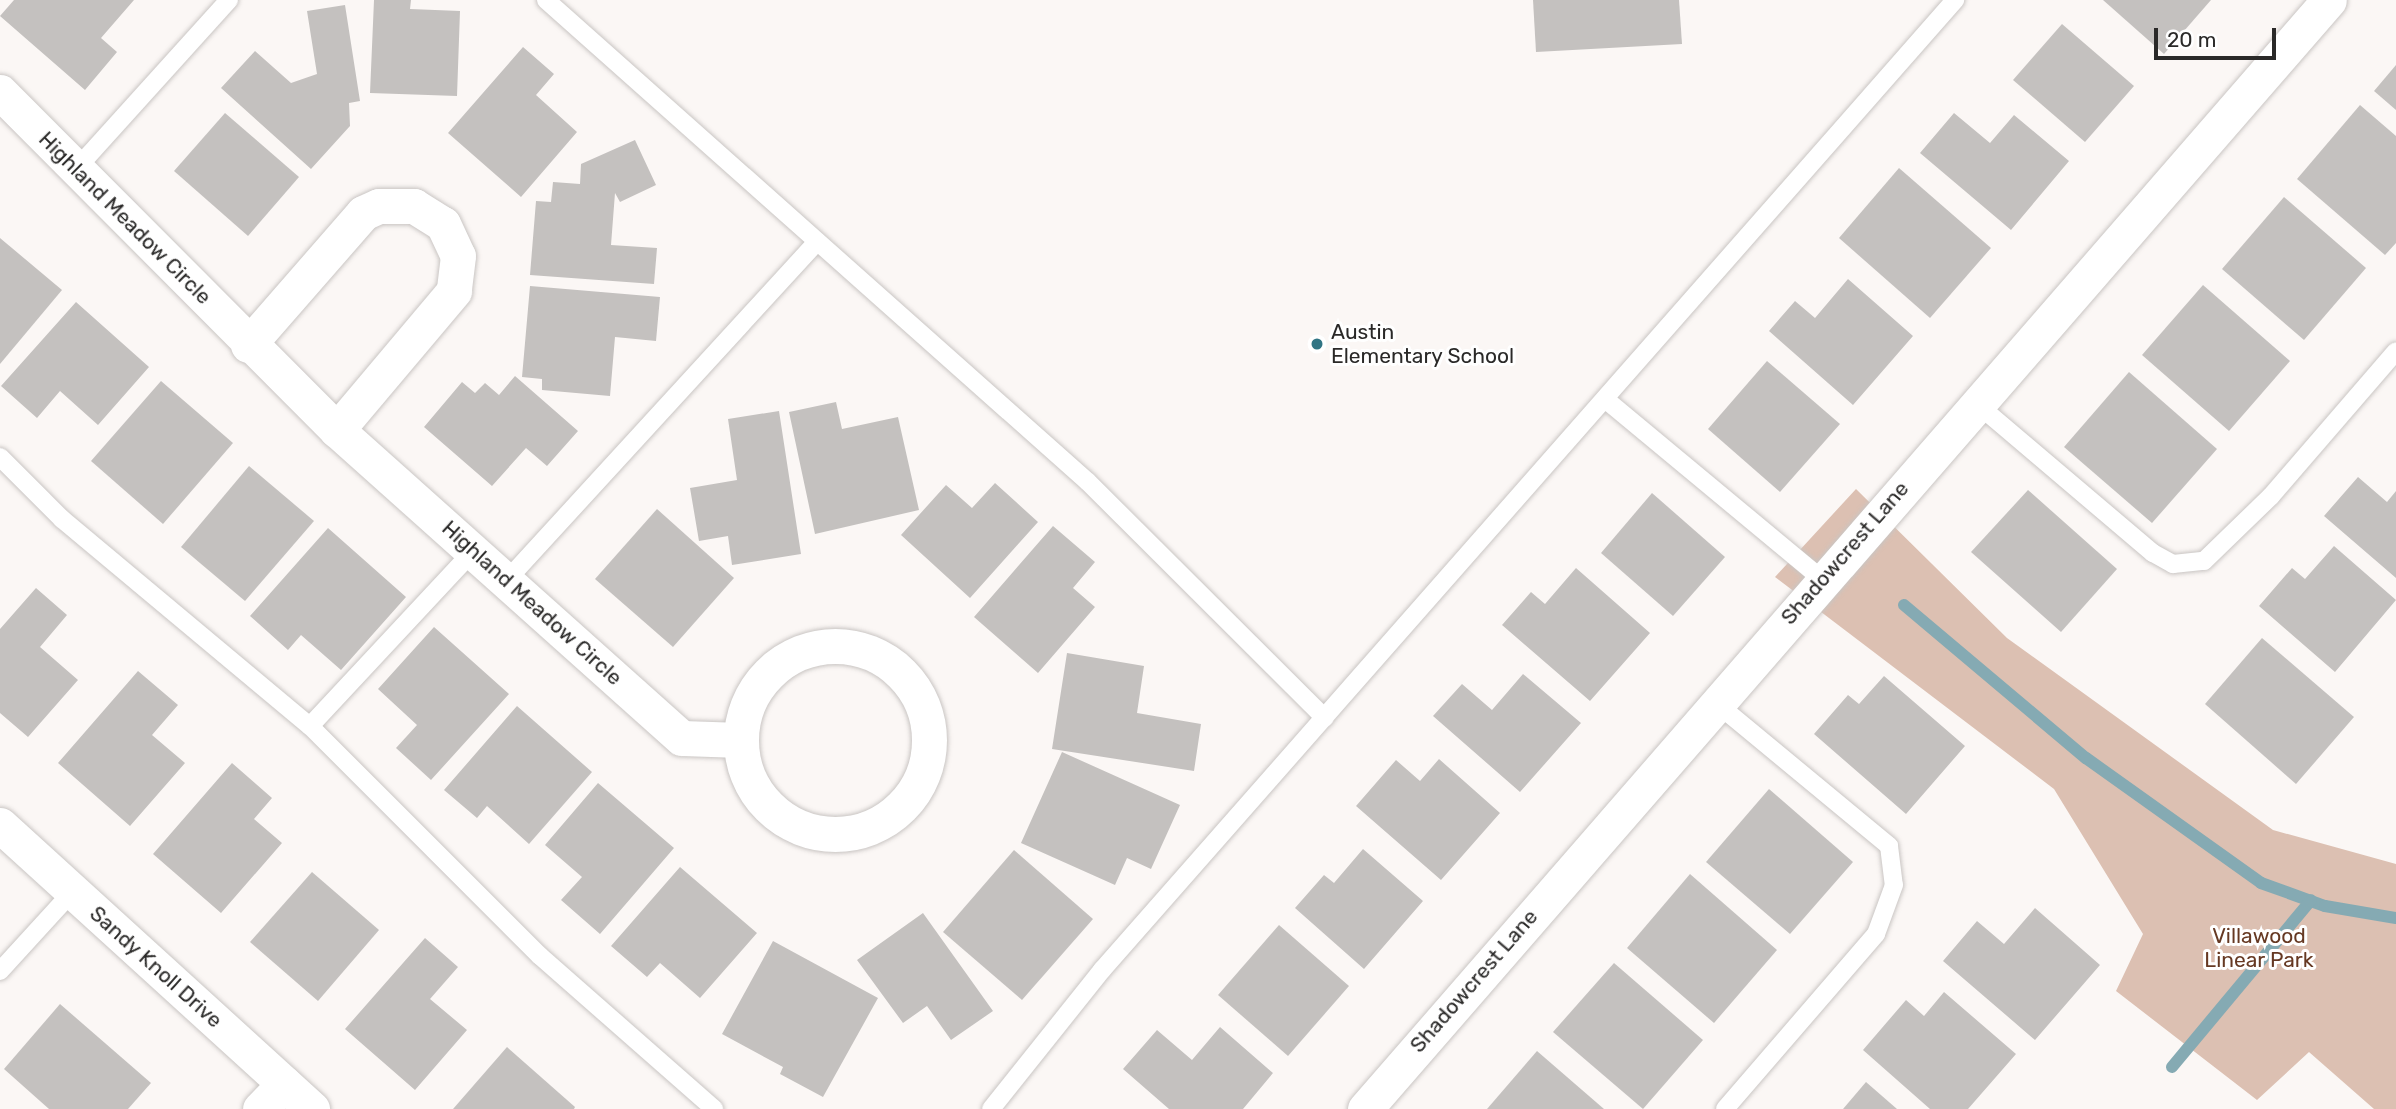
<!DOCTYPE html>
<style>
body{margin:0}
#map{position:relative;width:2396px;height:1109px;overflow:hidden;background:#fbf7f5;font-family:Rubik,sans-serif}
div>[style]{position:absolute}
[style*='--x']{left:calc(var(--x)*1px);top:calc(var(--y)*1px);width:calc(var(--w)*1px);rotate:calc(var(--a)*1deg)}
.green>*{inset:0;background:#dcc0b2}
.stream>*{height:12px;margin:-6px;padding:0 6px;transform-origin:6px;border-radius:6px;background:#85aab3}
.building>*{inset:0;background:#c4c1bf}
.roads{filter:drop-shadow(0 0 2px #c9c5c3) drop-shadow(0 0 2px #c9c5c3)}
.lane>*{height:18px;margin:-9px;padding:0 9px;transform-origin:9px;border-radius:9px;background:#fff}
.street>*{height:35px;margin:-17.5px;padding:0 17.5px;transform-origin:17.5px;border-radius:17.5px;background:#fff}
.street>.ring{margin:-17.5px;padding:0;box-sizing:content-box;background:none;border:35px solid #fff;border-radius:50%}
.dots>*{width:19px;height:19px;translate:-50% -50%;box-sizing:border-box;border:4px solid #fff;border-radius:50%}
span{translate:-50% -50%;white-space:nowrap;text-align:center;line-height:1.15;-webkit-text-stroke:6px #fff;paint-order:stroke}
.street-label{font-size:21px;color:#2a2928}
.poi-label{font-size:21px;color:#2a2928}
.left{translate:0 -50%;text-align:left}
.park-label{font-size:21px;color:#663923}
.scale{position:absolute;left:2154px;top:28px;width:122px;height:32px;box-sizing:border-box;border:4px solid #2a2928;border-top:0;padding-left:9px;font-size:21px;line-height:24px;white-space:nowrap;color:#2a2928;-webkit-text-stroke:5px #fff;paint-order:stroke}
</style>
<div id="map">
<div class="green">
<i style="clip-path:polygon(1856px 489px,2007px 638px,2273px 830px,2396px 864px,2396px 1109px,2374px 1109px,2309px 1052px,2257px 1100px,2116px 991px,2143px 934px,2054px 789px,1775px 577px)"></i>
</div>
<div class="stream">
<i style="--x:1904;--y:605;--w:238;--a:40.1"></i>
<i style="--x:2086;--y:758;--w:215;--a:35.5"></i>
<i style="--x:2261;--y:883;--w:68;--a:19.8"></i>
<i style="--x:2325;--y:906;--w:72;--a:9.6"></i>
<i style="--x:2172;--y:1067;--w:217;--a:-50.2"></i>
</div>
<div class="building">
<i style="clip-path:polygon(14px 0,134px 0,101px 38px,117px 52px,85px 90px,0 16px)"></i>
<i style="clip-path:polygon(374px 0,411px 0,410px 9px,460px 11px,457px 96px,370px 93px)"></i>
<i style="clip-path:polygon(1533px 0,1679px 0,1682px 44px,1536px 52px)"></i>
<i style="clip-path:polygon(2103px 0,2211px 0,2164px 54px)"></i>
<i style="clip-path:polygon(345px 5px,360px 101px,349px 103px,350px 126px,311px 169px,221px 88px,255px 51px,291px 83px,317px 74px,307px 11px)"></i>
<i style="clip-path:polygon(2062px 24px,2134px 86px,2085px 142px,2013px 80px)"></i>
<i style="clip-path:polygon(523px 47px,554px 74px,536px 95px,577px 132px,521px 197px,448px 133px)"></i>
<i style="clip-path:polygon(2396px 65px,2396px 110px,2374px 91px)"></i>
<i style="clip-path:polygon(2360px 105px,2396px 136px,2396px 243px,2385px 255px,2297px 179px)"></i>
<i style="clip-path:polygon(225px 113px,299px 177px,248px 236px,174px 171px)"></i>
<i style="clip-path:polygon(1954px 113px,1990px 143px,2014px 115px,2069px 161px,2011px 230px,1920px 153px)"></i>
<i style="clip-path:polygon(635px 140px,656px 185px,620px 202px,615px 193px,611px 245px,657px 248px,654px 284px,530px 275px,536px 201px,551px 202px,553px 182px,580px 184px,581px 164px)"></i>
<i style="clip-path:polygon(1899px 168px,1991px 248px,1930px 318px,1839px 238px)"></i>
<i style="clip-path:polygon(2284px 197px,2366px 268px,2304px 340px,2222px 269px)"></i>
<i style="clip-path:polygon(0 238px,62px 290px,0 364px)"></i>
<i style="clip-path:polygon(1848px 279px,1913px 336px,1853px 405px,1769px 331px,1795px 301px,1815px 318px)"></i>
<i style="clip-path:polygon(2203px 285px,2290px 361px,2229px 431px,2142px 355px)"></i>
<i style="clip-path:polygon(530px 286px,660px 297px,656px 341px,615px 337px,610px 396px,542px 390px,542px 379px,522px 377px)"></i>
<i style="clip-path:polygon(76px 302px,149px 367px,98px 425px,60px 391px,37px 418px,1px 386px)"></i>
<i style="clip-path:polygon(1767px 361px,1840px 424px,1780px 492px,1708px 429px)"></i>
<i style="clip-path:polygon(2129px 372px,2217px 449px,2152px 523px,2064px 447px)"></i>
<i style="clip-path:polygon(515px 376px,578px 431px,547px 466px,526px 448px,492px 486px,424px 427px,462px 382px,475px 393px,485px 383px,499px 395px)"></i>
<i style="clip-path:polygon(161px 381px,233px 443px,163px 524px,91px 461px)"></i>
<i style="clip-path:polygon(836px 402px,842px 429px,898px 417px,919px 510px,815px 534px,789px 412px)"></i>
<i style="clip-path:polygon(779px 411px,801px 554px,732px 565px,728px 536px,699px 541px,690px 488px,737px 480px,728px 419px)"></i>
<i style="clip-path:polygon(249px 466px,314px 521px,245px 601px,181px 547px)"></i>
<i style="clip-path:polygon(2358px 477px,2387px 502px,2396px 491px,2396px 578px,2324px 516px)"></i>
<i style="clip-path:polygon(995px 483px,1038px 522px,970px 598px,901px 535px,946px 485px,972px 508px)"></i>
<i style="clip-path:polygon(2028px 490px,2117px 569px,2061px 632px,1971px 552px)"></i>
<i style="clip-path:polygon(1652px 493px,1725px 557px,1673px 616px,1601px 553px)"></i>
<i style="clip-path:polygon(657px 509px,734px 578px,673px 647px,595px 579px)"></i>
<i style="clip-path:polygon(1053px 526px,1095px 562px,1073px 588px,1095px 607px,1038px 673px,974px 617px)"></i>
<i style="clip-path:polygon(328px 528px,406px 597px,341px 670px,301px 635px,288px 650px,250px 616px)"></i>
<i style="clip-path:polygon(2334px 546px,2396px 600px,2335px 672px,2259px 606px,2292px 568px,2305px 579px)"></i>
<i style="clip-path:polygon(1576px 568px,1650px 633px,1590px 701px,1502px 625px,1531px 592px,1545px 604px)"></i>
<i style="clip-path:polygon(36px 588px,67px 615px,40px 647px,78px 680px,28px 737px,0 713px,0 629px)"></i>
<i style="clip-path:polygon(434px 627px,509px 694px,431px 780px,396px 748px,417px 725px,378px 689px)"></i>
<i style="clip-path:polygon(2262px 638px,2354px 717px,2296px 784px,2205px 704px)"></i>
<i style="clip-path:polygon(1067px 653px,1144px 666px,1137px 713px,1201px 724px,1194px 771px,1052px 749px)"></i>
<i style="clip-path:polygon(138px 671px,178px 705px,152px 735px,185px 763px,130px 826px,58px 763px)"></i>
<i style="clip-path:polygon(1523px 674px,1581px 723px,1520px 792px,1433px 716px,1462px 684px,1492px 710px)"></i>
<i style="clip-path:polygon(1884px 676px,1965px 746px,1906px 814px,1814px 734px,1848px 695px,1859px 704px)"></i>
<i style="clip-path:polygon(517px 706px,592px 772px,529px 844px,487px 806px,477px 818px,444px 790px)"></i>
<i style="clip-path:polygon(1062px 752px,1180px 805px,1151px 869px,1127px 858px,1115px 885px,1021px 843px)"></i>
<i style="clip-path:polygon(1439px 759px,1500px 813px,1441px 880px,1356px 806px,1396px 760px,1420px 781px)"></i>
<i style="clip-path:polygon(232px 763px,272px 798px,254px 819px,282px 843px,221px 913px,153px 854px)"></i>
<i style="clip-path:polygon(598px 783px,674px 848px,600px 934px,561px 900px,582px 877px,545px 845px)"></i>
<i style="clip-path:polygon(1769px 789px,1853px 862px,1790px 934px,1706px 862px)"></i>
<i style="clip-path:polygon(1363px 849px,1423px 901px,1364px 969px,1295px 908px,1324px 875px,1334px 883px)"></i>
<i style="clip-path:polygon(1014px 850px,1093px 919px,1022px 1000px,943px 932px)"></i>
<i style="clip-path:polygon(680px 867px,757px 933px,700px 998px,660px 963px,647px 977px,611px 946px)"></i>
<i style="clip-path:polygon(312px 872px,379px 930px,318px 1001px,250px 942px)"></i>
<i style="clip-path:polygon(1690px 874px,1777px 950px,1714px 1023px,1627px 948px)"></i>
<i style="clip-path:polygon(2035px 908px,2100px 965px,2035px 1040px,1943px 961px,1977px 921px,2004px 944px)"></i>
<i style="clip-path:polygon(923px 913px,993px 1011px,951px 1040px,927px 1006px,903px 1023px,857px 960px)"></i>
<i style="clip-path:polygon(1279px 925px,1349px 986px,1288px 1056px,1218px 995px)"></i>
<i style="clip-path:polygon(425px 938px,458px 967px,430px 999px,467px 1030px,415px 1090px,345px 1029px)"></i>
<i style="clip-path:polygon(773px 941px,878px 998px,823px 1097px,780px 1074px,783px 1067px,722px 1034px)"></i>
<i style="clip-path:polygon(1614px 963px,1703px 1040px,1643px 1109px,1553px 1032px)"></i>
<i style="clip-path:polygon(1944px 992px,2016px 1054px,1968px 1109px,1930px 1109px,1863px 1050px,1906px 1000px,1924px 1016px)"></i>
<i style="clip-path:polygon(60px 1004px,151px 1083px,128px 1109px,49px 1109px,4px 1069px)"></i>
<i style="clip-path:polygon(1220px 1027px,1273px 1073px,1243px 1109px,1169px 1109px,1123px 1069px,1157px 1030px,1192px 1060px)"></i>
<i style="clip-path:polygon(507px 1047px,575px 1107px,574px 1109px,453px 1109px)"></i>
<i style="clip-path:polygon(1537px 1051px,1604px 1109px,1487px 1109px)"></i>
<i style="clip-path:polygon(1866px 1082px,1897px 1109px,1843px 1109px)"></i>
</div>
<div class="roads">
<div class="lane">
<i style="--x:546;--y:0;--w:725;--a:41.65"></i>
<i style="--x:1088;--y:482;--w:334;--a:44.9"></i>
<i style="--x:77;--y:168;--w:227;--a:-47.9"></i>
<i style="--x:1605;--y:399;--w:282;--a:39.7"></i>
<i style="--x:1976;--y:403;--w:232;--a:40.3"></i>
<i style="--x:2153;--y:553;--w:23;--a:29"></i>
<i style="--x:2173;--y:564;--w:31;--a:-6"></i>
<i style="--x:2204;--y:561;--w:93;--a:-44.1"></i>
<i style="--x:2271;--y:496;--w:191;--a:-49.2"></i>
<i style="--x:0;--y:457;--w:88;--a:45"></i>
<i style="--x:62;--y:519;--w:323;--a:39.9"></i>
<i style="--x:310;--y:726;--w:325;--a:45"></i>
<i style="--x:540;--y:956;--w:232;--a:41.3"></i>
<i style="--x:507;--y:580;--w:459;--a:-47.5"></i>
<i style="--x:1715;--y:702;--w:226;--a:39.6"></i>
<i style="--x:1889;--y:846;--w:39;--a:83"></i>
<i style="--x:1894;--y:885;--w:52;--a:110.2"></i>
<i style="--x:1876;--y:934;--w:231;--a:130.8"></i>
<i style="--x:310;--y:726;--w:241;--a:-47"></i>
<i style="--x:0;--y:971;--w:108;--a:-47.6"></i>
<i style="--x:991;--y:1109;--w:178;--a:-51.4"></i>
<i style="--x:1102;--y:970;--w:1292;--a:-48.67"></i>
</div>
<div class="street">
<i style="--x:0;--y:92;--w:477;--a:45.1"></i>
<i style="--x:337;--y:430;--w:462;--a:41.8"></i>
<i style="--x:682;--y:738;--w:59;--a:1.9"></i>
<i style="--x:248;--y:345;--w:175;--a:-48.9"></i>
<i style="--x:363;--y:213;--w:17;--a:-24"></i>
<i style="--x:379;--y:206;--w:35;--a:0"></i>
<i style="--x:414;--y:206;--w:34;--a:32"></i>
<i style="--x:443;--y:224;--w:35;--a:65"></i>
<i style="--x:458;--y:256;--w:35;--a:97"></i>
<i style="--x:454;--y:291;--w:182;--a:130.1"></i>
<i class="ring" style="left:741px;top:646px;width:153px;height:153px"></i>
<i style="--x:0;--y:825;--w:422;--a:42.3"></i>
<i style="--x:260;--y:1109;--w:35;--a:-46"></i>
<i style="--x:1365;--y:1109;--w:1469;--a:-49"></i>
</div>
</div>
<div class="dots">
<i style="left:1317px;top:344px;background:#307483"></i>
</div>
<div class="street-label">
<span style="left:125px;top:218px;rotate:45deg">Highland Meadow Circle</span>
<span style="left:1845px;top:553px;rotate:-49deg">Shadowcrest Lane</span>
<span style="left:532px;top:603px;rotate:42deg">Highland Meadow Circle</span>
<span style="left:156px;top:967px;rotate:42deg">Sandy Knoll Drive</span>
<span style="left:1474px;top:981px;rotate:-49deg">Shadowcrest Lane</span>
</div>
<div class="poi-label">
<span class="left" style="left:1331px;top:344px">Austin<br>Elementary School</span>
</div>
<div class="park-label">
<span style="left:2259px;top:948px">Villawood<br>Linear Park</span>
</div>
<div class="scale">20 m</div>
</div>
